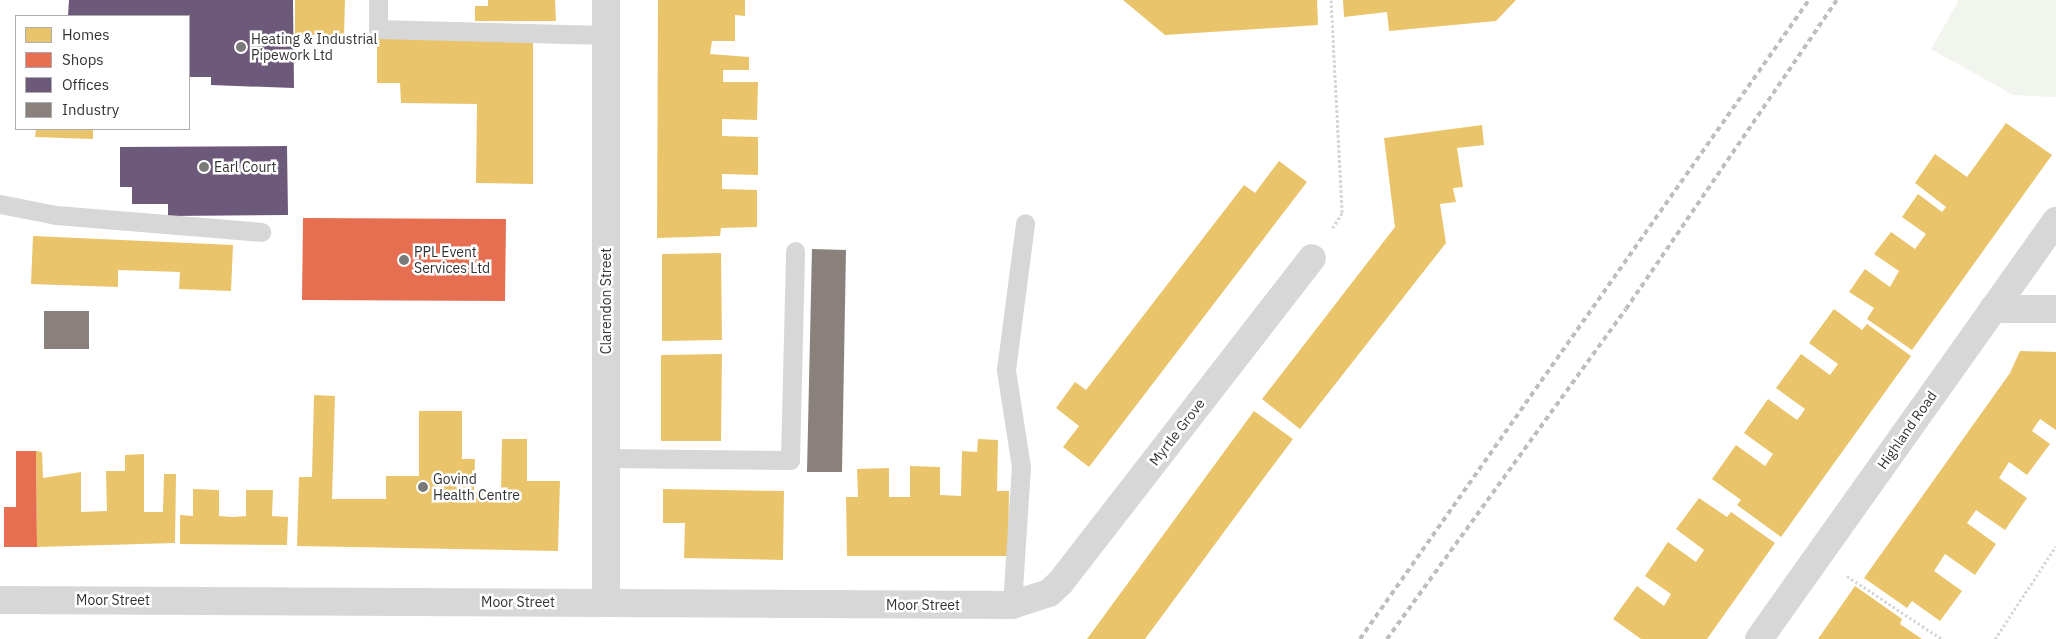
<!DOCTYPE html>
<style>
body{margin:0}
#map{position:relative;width:2056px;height:639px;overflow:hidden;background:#fff;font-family:"IBM Plex Sans",sans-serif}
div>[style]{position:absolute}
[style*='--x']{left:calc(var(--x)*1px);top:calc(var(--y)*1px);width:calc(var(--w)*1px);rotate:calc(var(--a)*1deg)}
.green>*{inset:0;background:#f1f5ed}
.homes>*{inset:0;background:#e9c46a}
.shops>*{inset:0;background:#e76f51}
.offices>*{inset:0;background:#6d597a}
.industry>*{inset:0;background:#8a817c}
.path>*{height:3px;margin-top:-1.5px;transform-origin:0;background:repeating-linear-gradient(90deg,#d6d6d6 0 2.5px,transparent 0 5px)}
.lane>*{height:19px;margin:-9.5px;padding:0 9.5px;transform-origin:9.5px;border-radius:9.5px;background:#d7d7d7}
.street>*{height:28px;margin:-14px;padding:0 14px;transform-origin:14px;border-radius:14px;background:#d7d7d7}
.rail>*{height:4px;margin-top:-2px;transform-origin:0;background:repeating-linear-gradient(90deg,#bebebe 0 5px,transparent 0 9px)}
.dots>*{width:14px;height:14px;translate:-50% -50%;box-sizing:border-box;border:2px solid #fff;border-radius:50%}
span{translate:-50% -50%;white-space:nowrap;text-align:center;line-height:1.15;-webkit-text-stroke:5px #fff;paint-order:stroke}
.poi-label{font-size:14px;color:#333}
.left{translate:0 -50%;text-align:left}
.street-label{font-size:14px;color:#333}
.legend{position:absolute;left:15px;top:15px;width:175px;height:115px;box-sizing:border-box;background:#fff;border:1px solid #adadad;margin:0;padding:6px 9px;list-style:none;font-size:15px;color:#333}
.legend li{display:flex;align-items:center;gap:10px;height:25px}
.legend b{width:25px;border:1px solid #adadad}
</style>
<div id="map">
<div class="green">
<i style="clip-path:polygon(1959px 0,2056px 0,2056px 97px,2013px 95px,1931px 49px)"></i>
</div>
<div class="homes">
<i style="clip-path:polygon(295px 0,345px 0,344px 35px,295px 35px)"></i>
<i style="clip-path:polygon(488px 0,555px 0,556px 21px,475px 21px,475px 6px,488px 6px)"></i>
<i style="clip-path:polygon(658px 0,745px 0,745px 16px,735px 15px,735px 41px,712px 41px,710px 54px,749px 57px,749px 70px,723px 70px,723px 82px,758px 82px,757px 120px,722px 119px,722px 136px,758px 137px,758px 175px,722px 174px,722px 189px,757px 190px,757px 227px,721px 228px,720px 236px,657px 238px)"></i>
<i style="clip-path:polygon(1123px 0,1317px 0,1318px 25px,1165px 35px)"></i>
<i style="clip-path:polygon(1343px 0,1516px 0,1496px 21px,1389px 31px,1387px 12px,1344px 17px)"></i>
<i style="clip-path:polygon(377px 38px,533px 42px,533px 184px,476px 183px,477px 104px,401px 103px,400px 83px,377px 83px)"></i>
<i style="clip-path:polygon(2006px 123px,2052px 155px,1912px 350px,1867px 319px,1874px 308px,1849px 292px,1865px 269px,1890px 287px,1899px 271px,1874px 254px,1891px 232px,1915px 249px,1926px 234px,1902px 217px,1918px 194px,1942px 212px,1946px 207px,1915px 183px,1935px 154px,1967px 177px)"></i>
<i style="clip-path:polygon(1482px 125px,1484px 145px,1457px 148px,1463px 187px,1453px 188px,1456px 202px,1440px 204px,1446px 243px,1300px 429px,1262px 399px,1395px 227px,1384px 138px)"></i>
<i style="clip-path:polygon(36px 129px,93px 129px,93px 139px,35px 137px)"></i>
<i style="clip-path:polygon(1279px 161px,1307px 182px,1089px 467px,1063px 447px,1079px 426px,1056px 408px,1075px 382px,1086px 390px,1244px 185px,1255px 193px)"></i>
<i style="clip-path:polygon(33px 236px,233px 245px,231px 291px,179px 289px,180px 272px,118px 270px,118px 287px,31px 284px)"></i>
<i style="clip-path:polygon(721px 253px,722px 340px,662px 341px,662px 254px)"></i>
<i style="clip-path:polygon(1834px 309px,1862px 330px,1867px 324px,1911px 356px,1781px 537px,1737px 505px,1741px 500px,1712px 479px,1736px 445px,1765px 466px,1773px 454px,1744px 433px,1768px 399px,1797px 420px,1801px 415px,1805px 409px,1776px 388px,1801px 354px,1830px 375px,1838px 364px,1809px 343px)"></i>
<i style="clip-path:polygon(2020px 351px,2056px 352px,2056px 430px,2040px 419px,2032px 431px,2050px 444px,2027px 475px,2009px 462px,1999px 478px,2027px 498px,2005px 530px,1976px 510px,1967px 523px,1996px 544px,1975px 575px,1945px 554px,1934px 571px,1962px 591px,1940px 621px,1912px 601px,1907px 608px,1864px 578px,2010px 373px)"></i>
<i style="clip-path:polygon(722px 354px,721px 441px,661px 441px,661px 355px)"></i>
<i style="clip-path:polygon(314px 395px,335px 396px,332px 499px,386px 499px,386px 476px,419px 476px,419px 411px,462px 411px,462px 459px,475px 459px,474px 492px,501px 492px,502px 439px,527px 439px,527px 481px,560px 481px,558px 551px,297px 546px,299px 477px,312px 477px)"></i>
<i style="clip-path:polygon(1254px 411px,1293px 439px,1269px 471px,1145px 639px,1087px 639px)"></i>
<i style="clip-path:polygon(978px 439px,998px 440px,997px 491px,1009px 491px,1008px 556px,847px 556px,846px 497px,858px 497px,857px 469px,889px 468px,889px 497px,910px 497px,910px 466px,940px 467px,940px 495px,961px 496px,962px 451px,977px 452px)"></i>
<i style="clip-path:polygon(36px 451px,42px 452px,43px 478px,81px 472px,81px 512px,107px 511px,106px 471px,125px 471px,125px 455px,144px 454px,144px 512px,163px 512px,164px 474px,176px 474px,175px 543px,37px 547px)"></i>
<i style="clip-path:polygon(193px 489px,219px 490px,219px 516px,232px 517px,246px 516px,246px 490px,273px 490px,272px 516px,288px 517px,287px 545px,180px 544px,180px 515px,193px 516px)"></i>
<i style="clip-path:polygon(663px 489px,784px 491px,783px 560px,684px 558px,685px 523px,663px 523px)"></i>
<i style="clip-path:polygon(1699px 498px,1727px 517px,1731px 512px,1775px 543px,1707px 639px,1641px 639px,1613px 619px,1637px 586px,1664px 606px,1671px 594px,1645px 576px,1668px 542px,1696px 562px,1704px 550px,1676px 529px)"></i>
<i style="clip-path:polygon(1855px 586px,1902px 619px,1900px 624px,1922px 639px,1818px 639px)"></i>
</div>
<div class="shops">
<i style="clip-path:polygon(303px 218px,506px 219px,505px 301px,302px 300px)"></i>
<i style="clip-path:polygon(16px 451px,36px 451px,37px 547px,4px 547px,4px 507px,16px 507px)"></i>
</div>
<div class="offices">
<i style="clip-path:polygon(69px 0,293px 0,294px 88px,211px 85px,211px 77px,189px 77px,189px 16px,68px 16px)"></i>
<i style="clip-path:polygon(287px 146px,288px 215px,168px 216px,168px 204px,132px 204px,132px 187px,120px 187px,120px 147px)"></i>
</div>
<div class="industry">
<i style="clip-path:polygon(812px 249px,846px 250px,842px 472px,807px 472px)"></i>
<i style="clip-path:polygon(44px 311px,89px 311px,89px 349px,44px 349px)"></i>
</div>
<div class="path">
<i style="--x:1331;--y:0;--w:213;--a:87"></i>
<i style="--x:1342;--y:213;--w:19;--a:122"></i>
<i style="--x:1847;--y:576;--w:114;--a:33.6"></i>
<i style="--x:1995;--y:639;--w:111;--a:-56.7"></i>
</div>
<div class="lane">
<i style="--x:378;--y:0;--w:29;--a:90"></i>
<i style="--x:378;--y:29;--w:228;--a:1.5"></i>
<i style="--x:0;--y:204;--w:57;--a:11.1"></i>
<i style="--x:56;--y:215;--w:206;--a:4.7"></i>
<i style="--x:605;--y:458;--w:185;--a:0.6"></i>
<i style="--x:790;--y:460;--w:209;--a:-88.6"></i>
<i style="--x:1012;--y:605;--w:138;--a:-86.3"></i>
<i style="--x:1021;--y:467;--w:98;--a:-98.8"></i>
<i style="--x:1006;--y:370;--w:148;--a:-82.6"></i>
</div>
<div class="street">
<i style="--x:1993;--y:309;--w:63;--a:0"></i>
<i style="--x:0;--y:600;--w:1012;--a:0.28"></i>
<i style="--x:1012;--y:605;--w:39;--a:-18"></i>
<i style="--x:1049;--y:593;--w:15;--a:-42"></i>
<i style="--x:1060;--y:583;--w:411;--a:-52.2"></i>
<i style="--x:606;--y:602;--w:602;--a:-90"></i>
<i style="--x:1759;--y:639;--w:513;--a:-54.61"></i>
</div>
<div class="rail">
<i style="--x:1360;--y:639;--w:781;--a:-54.91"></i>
<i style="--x:1387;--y:639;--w:407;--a:-54.1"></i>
<i style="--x:1626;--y:309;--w:374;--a:-55.7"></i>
</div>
<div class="dots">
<i style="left:241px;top:47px;background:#7a7a7a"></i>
<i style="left:204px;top:167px;background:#7a7a7a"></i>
<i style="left:404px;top:260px;background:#7a7a7a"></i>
<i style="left:423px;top:487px;background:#7a7a7a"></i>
</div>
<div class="poi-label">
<span class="left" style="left:251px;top:47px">Heating &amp; Industrial<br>Pipework Ltd</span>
<span class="left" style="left:214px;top:167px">Earl Court</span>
<span class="left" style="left:414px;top:260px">PPL Event<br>Services Ltd</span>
<span class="left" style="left:433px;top:487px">Govind<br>Health Centre</span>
</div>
<div class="street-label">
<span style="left:606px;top:301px;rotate:-90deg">Clarendon Street</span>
<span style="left:1907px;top:430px;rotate:-55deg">Highland Road</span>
<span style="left:1177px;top:432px;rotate:-52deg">Myrtle Grove</span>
<span style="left:113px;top:600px">Moor Street</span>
<span style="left:518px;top:602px">Moor Street</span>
<span style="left:923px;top:605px">Moor Street</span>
</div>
<ul class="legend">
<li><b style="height:14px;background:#e9c46a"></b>Homes</li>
<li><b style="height:14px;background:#e76f51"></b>Shops</li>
<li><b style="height:14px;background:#6d597a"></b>Offices</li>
<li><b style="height:14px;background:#8a817c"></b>Industry</li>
</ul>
</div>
